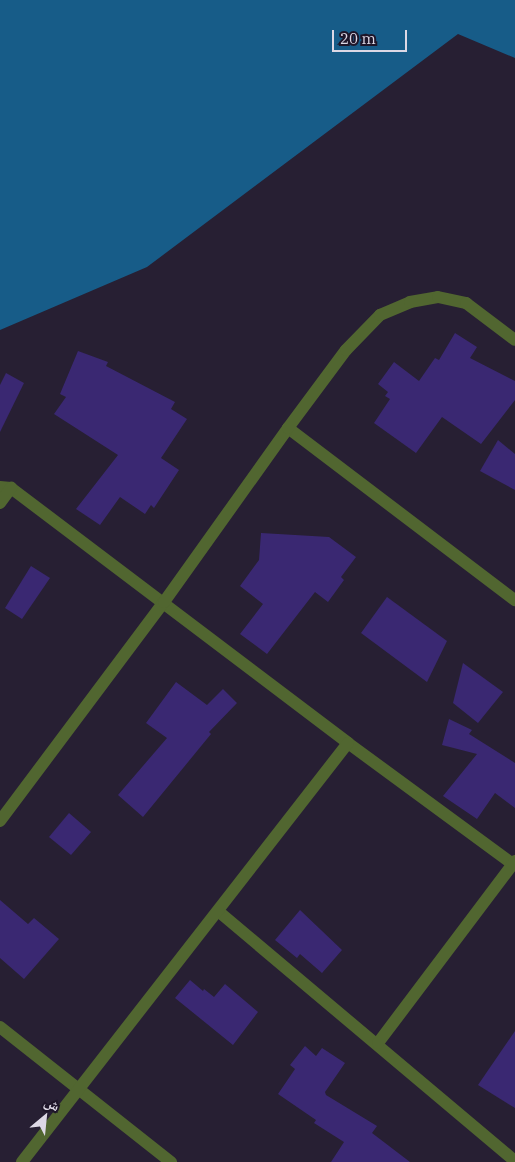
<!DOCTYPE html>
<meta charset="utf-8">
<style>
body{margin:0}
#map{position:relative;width:515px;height:1162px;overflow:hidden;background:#271f33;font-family:"IBM Plex Serif","Noto Naskh Arabic",serif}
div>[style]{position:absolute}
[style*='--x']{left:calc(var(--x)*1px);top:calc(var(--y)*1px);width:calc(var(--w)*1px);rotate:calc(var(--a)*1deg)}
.water>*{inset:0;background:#175c88}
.building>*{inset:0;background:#3a2872}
.street>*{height:12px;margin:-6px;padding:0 6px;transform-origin:6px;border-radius:6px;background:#516630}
span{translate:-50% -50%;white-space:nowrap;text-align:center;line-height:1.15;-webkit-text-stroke:4px #1e1629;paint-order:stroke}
.north{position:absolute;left:20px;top:1092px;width:50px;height:50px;-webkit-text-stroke:4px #1e1629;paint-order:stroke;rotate:28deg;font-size:14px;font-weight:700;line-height:20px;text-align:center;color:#ddd8e5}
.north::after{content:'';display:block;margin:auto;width:18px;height:22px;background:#ddd8e5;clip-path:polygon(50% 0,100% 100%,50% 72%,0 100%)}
.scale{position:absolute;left:332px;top:30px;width:75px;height:22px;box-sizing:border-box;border:2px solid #ddd8e5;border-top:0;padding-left:6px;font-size:15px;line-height:18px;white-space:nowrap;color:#ddd8e5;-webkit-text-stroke:4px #1e1629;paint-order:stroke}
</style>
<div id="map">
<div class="water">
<i style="clip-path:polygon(0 0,515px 0,515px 58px,458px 34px,147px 267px,0 330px)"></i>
</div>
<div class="building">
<i style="clip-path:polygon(455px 333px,477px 347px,470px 358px,515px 381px,515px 400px,481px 444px,442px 417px,416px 453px,374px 423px,390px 399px,385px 396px,388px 392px,378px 384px,394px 362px,419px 381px,435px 358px,439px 360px)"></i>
<i style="clip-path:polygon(78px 351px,108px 362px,106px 366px,175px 402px,171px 409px,187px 419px,161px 458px,179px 470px,154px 508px,151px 505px,145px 514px,120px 497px,100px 525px,76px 509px,118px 455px,54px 414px,66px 397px,60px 394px)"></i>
<i style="clip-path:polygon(6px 373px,24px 383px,0 432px,0 385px)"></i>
<i style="clip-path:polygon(498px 440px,515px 454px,515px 490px,480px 471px)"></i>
<i style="clip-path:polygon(261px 533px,329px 537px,356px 557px,341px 577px,344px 580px,328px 602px,315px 592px,267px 654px,240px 634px,263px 604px,240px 586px,259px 560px)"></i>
<i style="clip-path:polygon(31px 566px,50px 578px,22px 619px,5px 608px)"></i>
<i style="clip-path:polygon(387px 597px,447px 641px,427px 682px,361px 633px)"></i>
<i style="clip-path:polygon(463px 663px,503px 692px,478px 723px,453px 703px)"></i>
<i style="clip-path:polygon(176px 682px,207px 705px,223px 689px,237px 703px,209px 732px,211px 734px,143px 817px,118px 795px,167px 738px,146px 723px)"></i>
<i style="clip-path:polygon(449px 719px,472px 730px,469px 734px,515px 763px,515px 808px,495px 793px,477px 819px,443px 796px,477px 754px,442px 745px)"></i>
<i style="clip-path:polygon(69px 813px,91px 832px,71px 855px,49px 837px)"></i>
<i style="clip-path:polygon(0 900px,28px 924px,34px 918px,59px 939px,24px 979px,0 958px)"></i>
<i style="clip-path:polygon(300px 910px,342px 950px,322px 973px,300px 954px,297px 958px,275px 940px)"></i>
<i style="clip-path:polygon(190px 980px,203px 991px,204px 989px,214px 997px,225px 984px,258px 1012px,233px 1045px,175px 998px)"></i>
<i style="clip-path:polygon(515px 1031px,515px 1108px,478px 1085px)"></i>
<i style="clip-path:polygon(305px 1046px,316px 1056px,322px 1048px,345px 1063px,325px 1092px,326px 1095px,377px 1126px,372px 1133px,410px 1162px,331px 1162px,344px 1142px,314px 1123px,316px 1120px,278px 1094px,295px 1069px,290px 1065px)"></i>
</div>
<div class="street">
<i style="--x:288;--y:428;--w:285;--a:37.2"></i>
<i style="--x:0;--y:487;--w:11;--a:5"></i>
<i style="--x:11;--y:488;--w:423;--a:37.1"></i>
<i style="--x:348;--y:743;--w:205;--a:36.3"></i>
<i style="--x:0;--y:503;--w:19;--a:-54"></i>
<i style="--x:0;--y:821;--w:274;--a:-53.2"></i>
<i style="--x:164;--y:602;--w:214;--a:-54.5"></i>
<i style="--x:288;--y:428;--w:97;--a:-53.4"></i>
<i style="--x:346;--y:350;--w:49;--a:-45.8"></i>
<i style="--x:380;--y:315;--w:33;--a:-23"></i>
<i style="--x:410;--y:302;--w:28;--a:-10"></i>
<i style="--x:438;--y:297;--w:29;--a:12"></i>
<i style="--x:466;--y:303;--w:61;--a:37.1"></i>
<i style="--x:218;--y:911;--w:388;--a:40.1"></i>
<i style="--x:0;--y:1027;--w:218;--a:38.3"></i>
<i style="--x:378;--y:1043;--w:228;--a:-53"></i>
<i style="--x:22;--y:1162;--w:531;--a:-52.12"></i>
</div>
<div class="north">ش</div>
<div class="scale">20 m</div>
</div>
